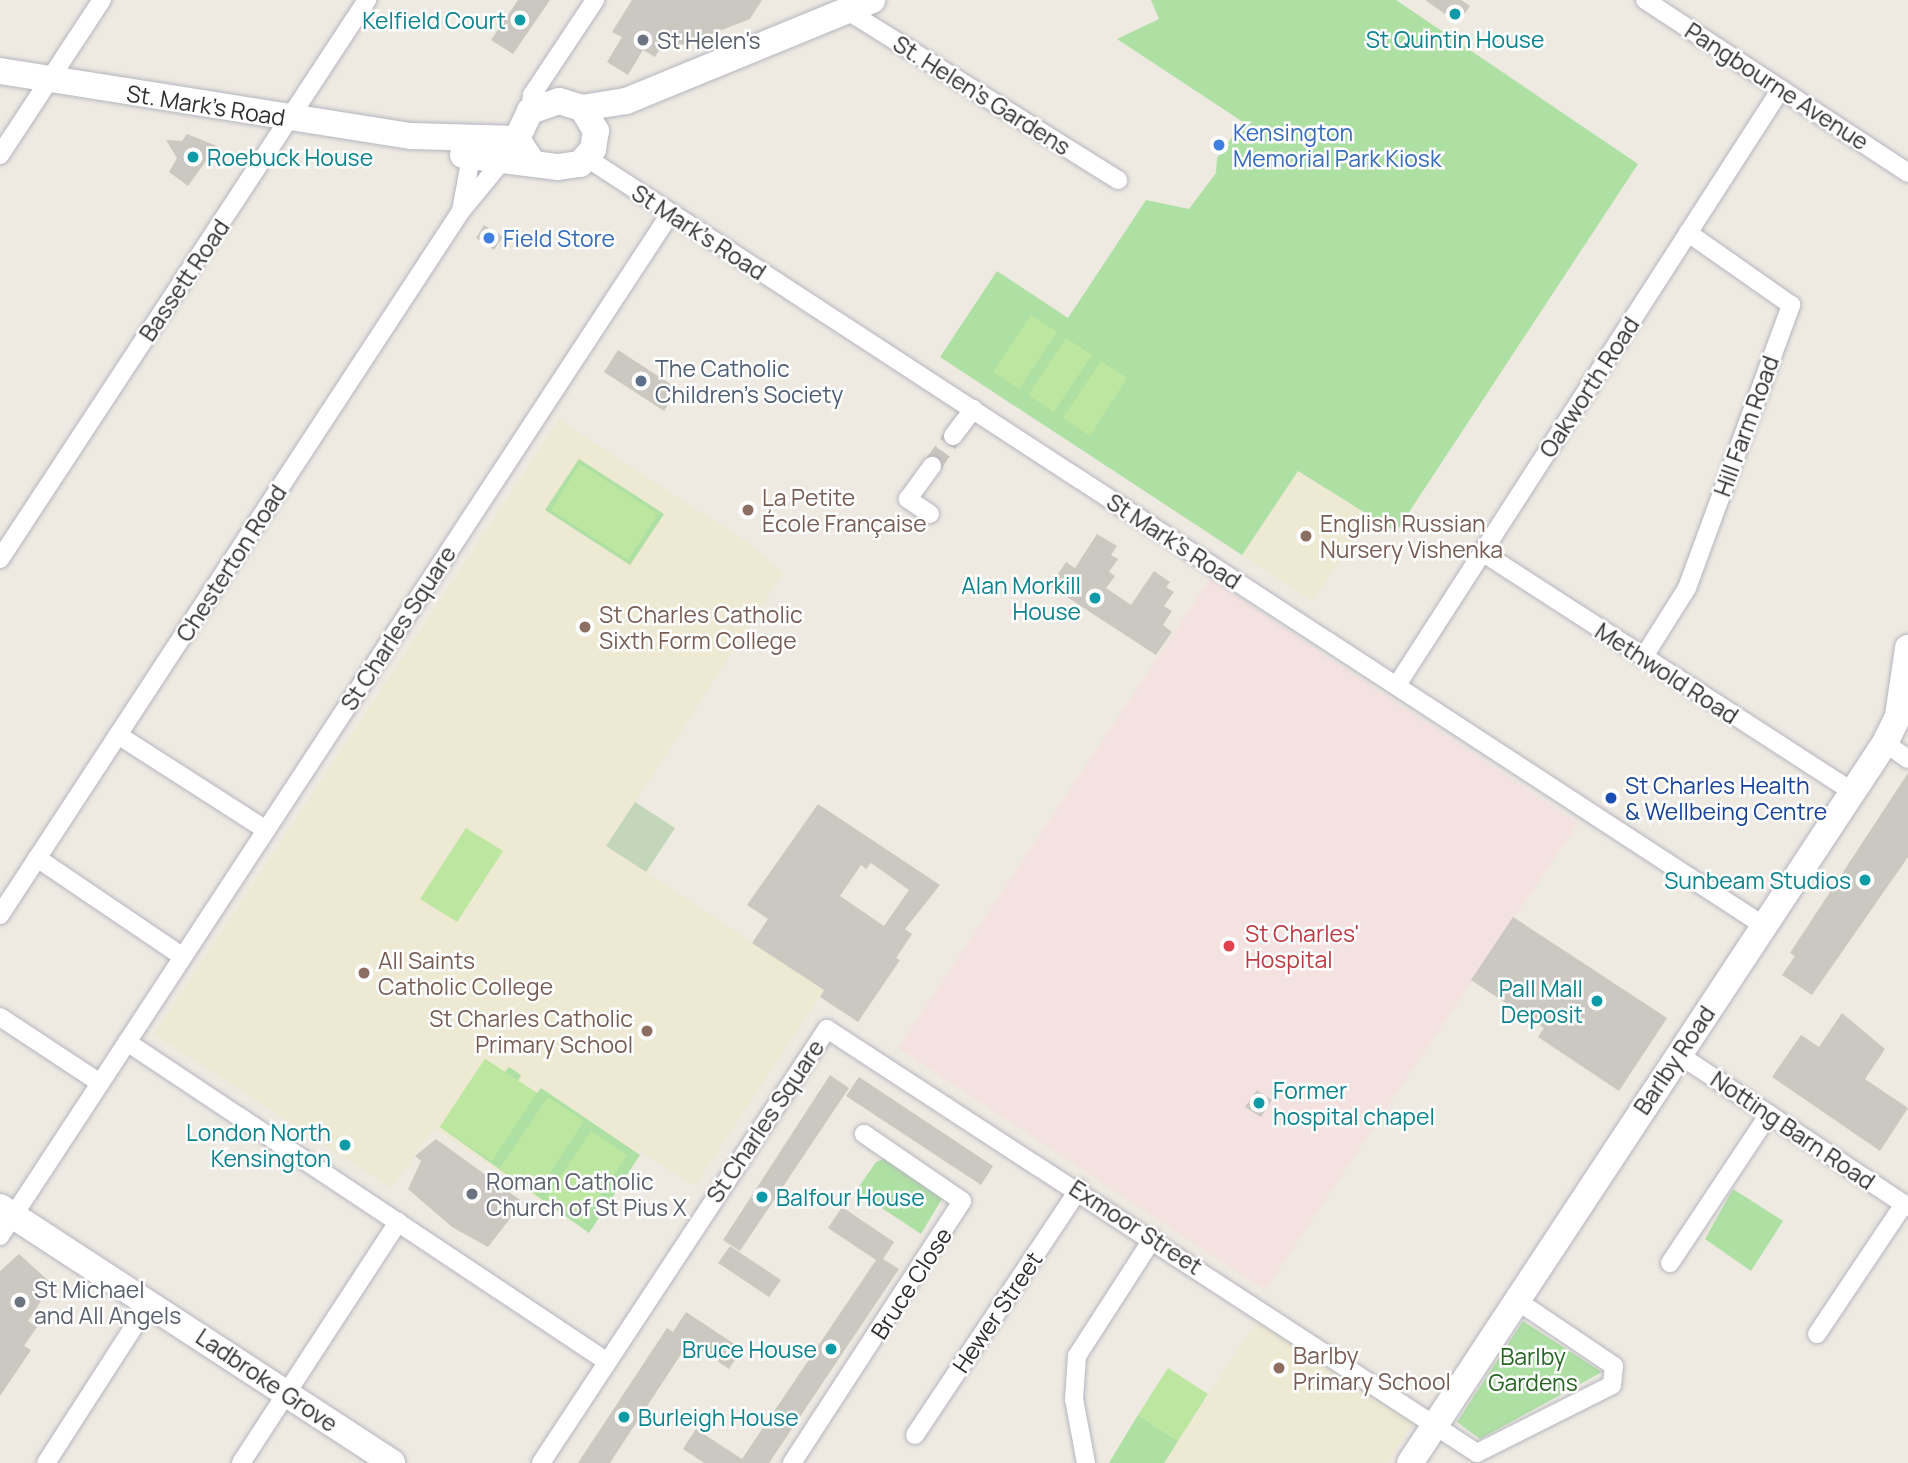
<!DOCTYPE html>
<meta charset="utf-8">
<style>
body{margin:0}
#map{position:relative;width:1908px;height:1463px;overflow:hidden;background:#eeeae2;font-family:Manrope,sans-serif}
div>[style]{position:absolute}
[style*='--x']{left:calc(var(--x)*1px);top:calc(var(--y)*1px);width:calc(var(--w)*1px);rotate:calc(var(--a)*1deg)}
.education>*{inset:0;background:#ede9d3}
.medical>*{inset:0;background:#f3e2e0}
.green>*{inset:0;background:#aedfa3}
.cemetery>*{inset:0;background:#c4d6ba}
.pitch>*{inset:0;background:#bde6a0}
.building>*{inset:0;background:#cac8c0}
.street-tunnel>*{height:18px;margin-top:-9px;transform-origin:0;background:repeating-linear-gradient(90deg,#c8c4be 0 18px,transparent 0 27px)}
.roads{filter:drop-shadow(0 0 2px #b5b5c0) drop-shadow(0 0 2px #b5b5c0)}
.street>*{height:18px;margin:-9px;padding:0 9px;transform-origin:9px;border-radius:9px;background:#fff}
.secondary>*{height:26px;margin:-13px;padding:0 13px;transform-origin:13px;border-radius:13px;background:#fff}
.dots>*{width:19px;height:19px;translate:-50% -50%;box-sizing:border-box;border:4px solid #fff;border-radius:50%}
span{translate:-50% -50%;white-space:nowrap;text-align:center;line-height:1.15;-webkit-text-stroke:5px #fff;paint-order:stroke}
.culture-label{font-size:23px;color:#0d838f}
.right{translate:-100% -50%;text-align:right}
.left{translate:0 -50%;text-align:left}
.worship-label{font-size:23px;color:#5b616d}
.street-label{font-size:23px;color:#2e2e2e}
.shop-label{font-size:23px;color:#366cbe}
.service-label{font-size:23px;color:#4e5e75}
.education-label{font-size:23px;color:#785e54}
.transit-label{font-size:23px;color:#164399}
.health-label{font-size:23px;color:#be3a42}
.park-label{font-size:23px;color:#256721}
</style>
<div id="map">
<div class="education">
<i style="clip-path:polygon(559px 420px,748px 543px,783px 573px,607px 846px,824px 990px,695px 1186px,641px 1152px,589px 1233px,434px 1128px,391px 1188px,154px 1034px)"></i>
<i style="clip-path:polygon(1297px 471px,1371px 516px,1312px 601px,1242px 555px)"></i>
<i style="clip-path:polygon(1258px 1319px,1414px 1422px,1387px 1463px,1164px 1463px)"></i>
</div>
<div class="medical">
<i style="clip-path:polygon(1210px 579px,1578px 823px,1265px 1290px,898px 1048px)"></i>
</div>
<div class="green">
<i style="clip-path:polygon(1151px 0,1396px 0,1638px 164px,1396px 532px,1298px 471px,1242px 555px,940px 357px,997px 271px,1068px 318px,1146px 200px,1189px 209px,1216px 173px,1217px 158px,1243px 122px,1117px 39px,1159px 19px)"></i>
<i style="clip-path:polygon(579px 459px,664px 514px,630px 565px,545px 510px)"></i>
<i style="clip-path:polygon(485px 1059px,505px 1072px,509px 1067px,521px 1075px,518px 1081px,537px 1093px,541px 1088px,640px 1155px,589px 1233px,440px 1127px)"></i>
<i style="clip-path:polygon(886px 1158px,943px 1197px,921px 1234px,856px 1191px,876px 1162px)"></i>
<i style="clip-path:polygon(1733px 1189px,1783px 1221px,1751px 1271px,1705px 1239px)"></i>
<i style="clip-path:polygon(1523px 1321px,1602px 1372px,1480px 1439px,1457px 1422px)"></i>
<i style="clip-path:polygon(1138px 1415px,1178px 1441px,1175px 1446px,1164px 1463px,1109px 1463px)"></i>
</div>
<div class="cemetery">
<i style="clip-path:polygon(635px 802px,675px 828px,646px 872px,606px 846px)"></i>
</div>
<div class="pitch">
<i style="clip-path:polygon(1031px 315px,1057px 332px,1019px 389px,993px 372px)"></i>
<i style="clip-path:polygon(1066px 338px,1092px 355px,1054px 412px,1028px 395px)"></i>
<i style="clip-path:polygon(1101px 361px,1127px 378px,1090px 436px,1063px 418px)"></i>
<i style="clip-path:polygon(580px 464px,658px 514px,628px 560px,551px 510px)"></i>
<i style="clip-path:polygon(466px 828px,503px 851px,457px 922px,420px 899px)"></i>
<i style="clip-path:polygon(485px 1059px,537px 1093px,492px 1161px,440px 1127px)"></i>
<i style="clip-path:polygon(548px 1097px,584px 1121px,536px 1194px,499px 1169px)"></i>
<i style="clip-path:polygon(591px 1131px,627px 1155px,582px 1222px,546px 1198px)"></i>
<i style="clip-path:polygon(1168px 1368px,1208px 1394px,1178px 1441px,1138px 1415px)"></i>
</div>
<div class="building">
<i style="clip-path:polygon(518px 0,550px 0,513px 54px,491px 40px)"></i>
<i style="clip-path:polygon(632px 0,762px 0,750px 19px,673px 49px,664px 42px,655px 57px,643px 50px,628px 75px,607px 62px,622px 37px,612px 32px)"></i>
<i style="clip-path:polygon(1425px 0,1461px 0,1470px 6px,1458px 23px)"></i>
<i style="clip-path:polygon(187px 134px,217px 146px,188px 186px,169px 172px,177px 158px,166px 140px,182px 141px)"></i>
<i style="clip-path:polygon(484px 225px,503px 237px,494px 250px,476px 238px)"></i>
<i style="clip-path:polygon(618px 350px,678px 389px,664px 411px,604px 372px)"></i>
<i style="clip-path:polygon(1097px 534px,1117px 546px,1111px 555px,1118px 559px,1109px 572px,1115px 576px,1106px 588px,1131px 605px,1154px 571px,1170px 582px,1166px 587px,1174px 592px,1164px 606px,1172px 611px,1163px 625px,1172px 632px,1156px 655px,1050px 586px,1066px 562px,1075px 568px)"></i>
<i style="clip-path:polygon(1908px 773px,1908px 857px,1812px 995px,1782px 975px,1795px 956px,1790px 953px)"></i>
<i style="clip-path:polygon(evenodd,818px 804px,940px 885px,905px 929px,912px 934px,896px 958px,900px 960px,858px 1022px,820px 997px,824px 990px,752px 943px,768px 919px,747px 905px,818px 804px,871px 863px,909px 890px,884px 926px,840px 896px,861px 865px,866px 869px,871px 863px)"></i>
<i style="clip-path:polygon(1513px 917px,1667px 1018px,1619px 1091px,1538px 1037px,1544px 1028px,1471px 980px)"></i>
<i style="clip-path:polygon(1842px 1013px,1885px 1049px,1865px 1079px,1908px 1108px,1880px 1151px,1772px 1077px,1801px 1035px,1819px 1047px)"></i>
<i style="clip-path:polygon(830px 1075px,849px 1088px,740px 1251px,723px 1240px)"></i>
<i style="clip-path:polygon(859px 1077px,993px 1166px,981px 1185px,846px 1096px)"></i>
<i style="clip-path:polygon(1257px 1090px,1272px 1100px,1261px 1117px,1245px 1107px)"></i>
<i style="clip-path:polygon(436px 1139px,523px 1202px,488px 1247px,452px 1227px,408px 1189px,421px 1161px,415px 1156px)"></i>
<i style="clip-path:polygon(842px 1207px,894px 1242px,883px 1259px,899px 1269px,769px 1463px,704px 1463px,683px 1449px,696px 1429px,742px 1459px,876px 1260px,828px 1228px)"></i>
<i style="clip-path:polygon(730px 1246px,781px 1280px,769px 1297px,718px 1263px)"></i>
<i style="clip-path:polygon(19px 1254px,52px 1284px,28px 1321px,37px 1327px,24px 1346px,31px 1350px,0 1396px,0 1271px)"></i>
<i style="clip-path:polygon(686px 1312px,742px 1349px,729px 1369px,689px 1342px,610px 1463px,578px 1463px,667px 1328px,673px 1332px)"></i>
</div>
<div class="street-tunnel">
<i style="--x:932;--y:466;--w:37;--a:-55"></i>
</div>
<div class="roads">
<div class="street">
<i style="--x:1645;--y:0;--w:315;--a:33.3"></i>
<i style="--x:846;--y:10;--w:321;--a:32"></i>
<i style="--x:530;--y:111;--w:16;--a:-83"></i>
<i style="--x:532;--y:95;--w:114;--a:-56.4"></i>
<i style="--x:0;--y:155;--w:186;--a:-56.7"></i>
<i style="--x:587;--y:158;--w:1402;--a:33.12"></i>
<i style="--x:461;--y:211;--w:55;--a:-79.5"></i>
<i style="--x:953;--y:436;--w:34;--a:-53"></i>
<i style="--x:930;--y:514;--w:27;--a:-146"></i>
<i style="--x:908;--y:499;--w:41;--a:-54"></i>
<i style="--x:1482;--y:552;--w:442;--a:32.9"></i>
<i style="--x:0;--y:559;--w:669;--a:-56.71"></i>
<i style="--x:1643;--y:658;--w:83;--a:-57.8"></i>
<i style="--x:1687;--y:588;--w:302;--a:-69.8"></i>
<i style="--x:1791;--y:305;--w:126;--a:-145"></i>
<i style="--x:1397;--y:685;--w:709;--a:-57.21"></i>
<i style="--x:118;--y:735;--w:176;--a:32.7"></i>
<i style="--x:1885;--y:743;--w:28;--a:35"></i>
<i style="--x:37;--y:858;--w:176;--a:34.1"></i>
<i style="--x:0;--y:915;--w:842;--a:-56.78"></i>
<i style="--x:461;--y:211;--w:65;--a:-50.6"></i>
<i style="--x:0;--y:1017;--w:120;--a:33.4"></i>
<i style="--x:127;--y:1042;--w:576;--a:33.66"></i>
<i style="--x:1678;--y:1054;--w:276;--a:33.6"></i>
<i style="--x:0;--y:1236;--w:1222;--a:-56.75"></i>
<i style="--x:1670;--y:1263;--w:179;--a:-56.4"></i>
<i style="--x:1817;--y:1334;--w:156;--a:-56.2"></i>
<i style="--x:915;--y:1435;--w:296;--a:-56.3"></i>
<i style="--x:46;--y:1463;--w:190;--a:-57.2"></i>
<i style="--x:241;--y:1463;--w:288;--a:-56.9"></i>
<i style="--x:541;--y:1463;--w:520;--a:-56.62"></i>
<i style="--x:827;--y:1029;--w:776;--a:33.12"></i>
<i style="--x:1477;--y:1453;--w:151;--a:-26.7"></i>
<i style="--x:1612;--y:1385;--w:19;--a:-84"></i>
<i style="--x:1614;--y:1366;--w:118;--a:-146"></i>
<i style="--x:792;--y:1463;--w:312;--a:-57"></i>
<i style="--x:962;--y:1201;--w:119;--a:-145.6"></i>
<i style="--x:1086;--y:1463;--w:65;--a:-100.6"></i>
<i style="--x:1074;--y:1399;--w:43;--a:-86"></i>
<i style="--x:1077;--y:1356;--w:140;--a:-57.2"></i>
</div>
<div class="secondary">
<i style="--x:0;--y:71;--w:417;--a:9"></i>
<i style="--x:412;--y:136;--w:105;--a:1.6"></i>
<i style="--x:582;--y:108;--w:45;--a:-9"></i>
<i style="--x:626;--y:101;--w:266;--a:-22.3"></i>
<i style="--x:463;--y:155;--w:96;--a:7.2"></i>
<i style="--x:558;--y:167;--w:22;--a:-8"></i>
<i style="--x:580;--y:164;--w:20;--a:-49"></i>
<i style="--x:593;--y:149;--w:18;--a:-81"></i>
<i style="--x:596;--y:131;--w:27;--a:-121"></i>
<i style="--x:582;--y:108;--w:24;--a:-163"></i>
<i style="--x:559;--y:101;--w:31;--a:161"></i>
<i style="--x:530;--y:111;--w:31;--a:115"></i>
<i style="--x:517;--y:139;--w:27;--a:57"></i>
<i style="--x:0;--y:1207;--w:468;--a:33.1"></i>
<i style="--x:1410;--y:1463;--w:863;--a:-56.59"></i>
<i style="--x:1885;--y:743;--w:30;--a:-64"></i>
<i style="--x:1898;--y:716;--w:69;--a:-81.6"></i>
</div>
</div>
<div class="dots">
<i style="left:1455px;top:14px;background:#0f9aa8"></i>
<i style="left:520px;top:20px;background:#0f9aa8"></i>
<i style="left:643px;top:40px;background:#6b7280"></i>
<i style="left:1219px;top:145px;background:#3f7fe0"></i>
<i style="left:193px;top:157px;background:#0f9aa8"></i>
<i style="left:489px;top:238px;background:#3f7fe0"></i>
<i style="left:641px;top:381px;background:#5c6f8a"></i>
<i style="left:748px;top:510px;background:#8d6e63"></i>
<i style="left:1306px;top:536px;background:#8d6e63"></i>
<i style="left:1095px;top:598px;background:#0f9aa8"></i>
<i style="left:585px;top:627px;background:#8d6e63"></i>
<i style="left:1611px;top:798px;background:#1a4fb4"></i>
<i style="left:1865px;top:880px;background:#0f9aa8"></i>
<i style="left:1229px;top:946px;background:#e0444e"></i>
<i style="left:364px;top:973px;background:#8d6e63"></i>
<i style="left:1597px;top:1001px;background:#0f9aa8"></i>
<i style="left:647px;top:1031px;background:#8d6e63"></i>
<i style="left:1259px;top:1103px;background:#0f9aa8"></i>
<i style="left:345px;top:1145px;background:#0f9aa8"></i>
<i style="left:472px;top:1194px;background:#6b7280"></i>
<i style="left:762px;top:1197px;background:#0f9aa8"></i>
<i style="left:20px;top:1302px;background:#6b7280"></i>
<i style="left:831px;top:1349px;background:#0f9aa8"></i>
<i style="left:1279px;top:1368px;background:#8d6e63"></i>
<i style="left:624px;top:1417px;background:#0f9aa8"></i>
</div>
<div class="culture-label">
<span class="right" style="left:506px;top:20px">Kelfield Court</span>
<span style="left:1455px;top:39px">St Quintin House</span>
<span class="left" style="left:207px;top:157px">Roebuck House</span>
<span class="right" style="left:1081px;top:598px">Alan Morkill<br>House</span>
<span class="right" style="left:1851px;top:880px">Sunbeam Studios</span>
<span class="right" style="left:1583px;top:1001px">Pall Mall<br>Deposit</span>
<span class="left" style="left:1273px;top:1103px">Former<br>hospital chapel</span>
<span class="right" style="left:331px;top:1145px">London North<br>Kensington</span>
<span class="left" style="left:776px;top:1197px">Balfour House</span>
<span class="right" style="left:817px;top:1349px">Bruce House</span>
<span class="left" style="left:638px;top:1417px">Burleigh House</span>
</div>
<div class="worship-label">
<span class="left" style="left:657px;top:40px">St Helen's</span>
<span class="left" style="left:486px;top:1194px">Roman Catholic<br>Church of St Pius X</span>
<span class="left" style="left:34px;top:1302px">St Michael<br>and All Angels</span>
</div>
<div class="street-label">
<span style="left:1777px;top:86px;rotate:33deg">Pangbourne Avenue</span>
<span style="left:982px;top:95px;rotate:32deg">St. Helen's Gardens</span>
<span style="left:206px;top:105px;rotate:9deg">St. Mark's Road</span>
<span style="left:699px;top:232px;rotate:33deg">St Mark's Road</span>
<span style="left:184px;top:280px;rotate:-56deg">Bassett Road</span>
<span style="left:1589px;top:387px;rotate:-57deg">Oakworth Road</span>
<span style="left:1746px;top:426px;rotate:-70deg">Hill Farm Road</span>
<span style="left:1174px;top:541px;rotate:33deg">St Mark's Road</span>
<span style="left:231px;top:563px;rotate:-57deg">Chesterton Road</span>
<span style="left:398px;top:628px;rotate:-57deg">St Charles Square</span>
<span style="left:1667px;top:673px;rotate:33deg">Methwold Road</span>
<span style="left:1674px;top:1060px;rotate:-56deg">Barlby Road</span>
<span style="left:765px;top:1121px;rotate:-56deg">St Charles Square</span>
<span style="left:1793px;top:1130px;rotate:34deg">Notting Barn Road</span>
<span style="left:1136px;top:1227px;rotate:33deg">Exmoor Street</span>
<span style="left:911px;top:1283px;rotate:-57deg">Bruce Close</span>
<span style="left:997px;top:1312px;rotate:-56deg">Hewer Street</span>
<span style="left:267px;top:1380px;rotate:34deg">Ladbroke Grove</span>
</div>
<div class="shop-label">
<span class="left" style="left:1233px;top:145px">Kensington<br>Memorial Park Kiosk</span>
<span class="left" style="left:503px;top:238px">Field Store</span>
</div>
<div class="service-label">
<span class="left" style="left:655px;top:381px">The Catholic<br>Children’s Society</span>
</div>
<div class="education-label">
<span class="left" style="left:762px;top:510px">La Petite<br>École Française</span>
<span class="left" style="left:1320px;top:536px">English Russian<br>Nursery Vishenka</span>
<span class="left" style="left:599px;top:627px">St Charles Catholic<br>Sixth Form College</span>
<span class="left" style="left:378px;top:973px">All Saints<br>Catholic College</span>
<span class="right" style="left:633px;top:1031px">St Charles Catholic<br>Primary School</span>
<span class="left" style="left:1293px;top:1368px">Barlby<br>Primary School</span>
</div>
<div class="transit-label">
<span class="left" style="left:1625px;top:798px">St Charles Health<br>&amp; Wellbeing Centre</span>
</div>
<div class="health-label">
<span class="left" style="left:1245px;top:946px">St Charles'<br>Hospital</span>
</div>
<div class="park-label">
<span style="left:1533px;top:1369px">Barlby<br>Gardens</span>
</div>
</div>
